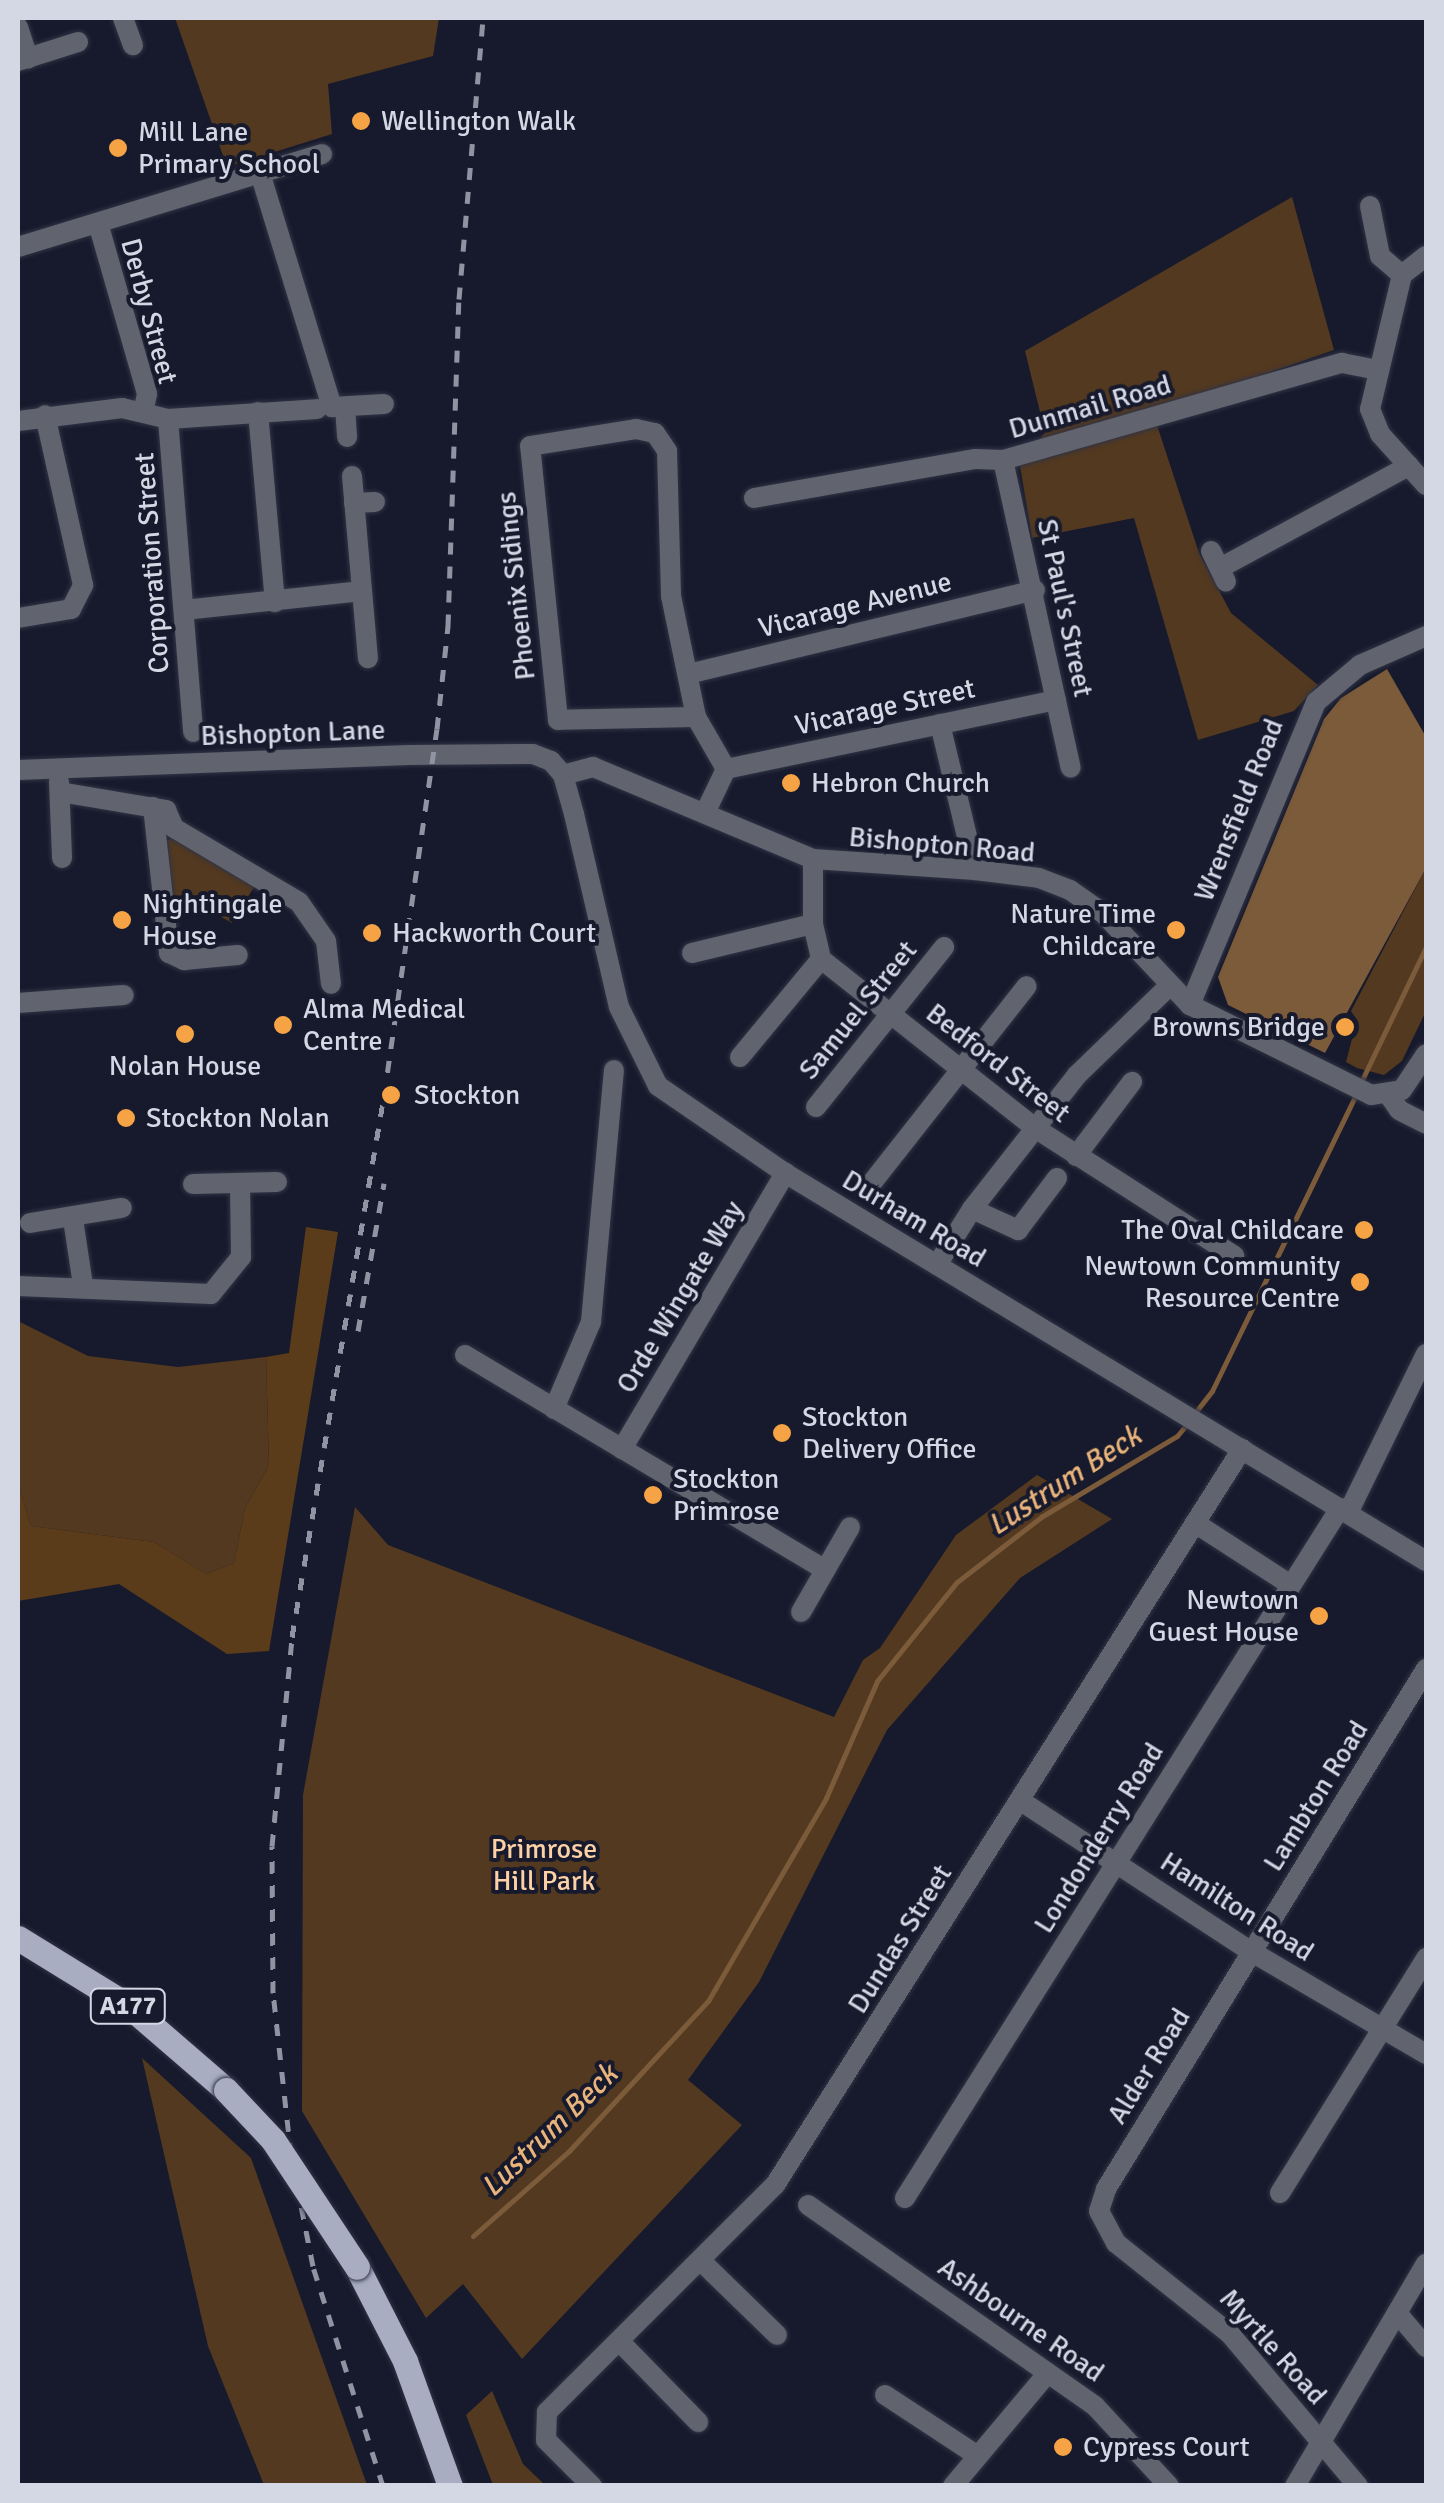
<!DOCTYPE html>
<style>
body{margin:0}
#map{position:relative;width:1444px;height:2503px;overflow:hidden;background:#171a2c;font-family:Signika,sans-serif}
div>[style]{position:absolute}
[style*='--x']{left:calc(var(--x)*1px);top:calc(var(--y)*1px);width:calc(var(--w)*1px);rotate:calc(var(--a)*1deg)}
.green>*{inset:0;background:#53391f}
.forest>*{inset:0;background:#5b3c1a}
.water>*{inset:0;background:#7c5b3a}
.stream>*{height:5px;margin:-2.5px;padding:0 2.5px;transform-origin:2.5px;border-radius:2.5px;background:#7c5b3a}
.roads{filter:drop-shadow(0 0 2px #313446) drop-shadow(0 0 2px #313446)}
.minor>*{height:20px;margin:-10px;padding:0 10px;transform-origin:10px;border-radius:10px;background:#61646e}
.major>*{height:25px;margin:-12.5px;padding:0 12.5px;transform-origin:12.5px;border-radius:12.5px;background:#a8adc2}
.rail>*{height:5px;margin-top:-2.5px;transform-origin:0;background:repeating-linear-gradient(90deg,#9093a2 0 12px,transparent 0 24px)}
.bridges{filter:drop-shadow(0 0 2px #313446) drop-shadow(0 0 2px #313446)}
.major-bridge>*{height:25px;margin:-12.5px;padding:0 12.5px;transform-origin:12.5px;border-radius:12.5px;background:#a8adc2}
.dots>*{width:28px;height:28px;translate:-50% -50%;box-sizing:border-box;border:5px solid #171a2c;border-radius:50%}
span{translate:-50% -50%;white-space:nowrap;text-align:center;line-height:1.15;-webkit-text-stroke:8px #171a2c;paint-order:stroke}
.shield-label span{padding:2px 8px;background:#171a2c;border:2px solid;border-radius:8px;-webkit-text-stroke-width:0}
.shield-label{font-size:25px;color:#d4d7e4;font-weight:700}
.poi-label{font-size:28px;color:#d4d7e4}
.left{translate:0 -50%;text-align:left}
.right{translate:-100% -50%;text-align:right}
.street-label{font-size:28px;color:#d4d7e4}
.park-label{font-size:28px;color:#fdd1a5}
.water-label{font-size:30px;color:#e9b37c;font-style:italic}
.frame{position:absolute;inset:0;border:20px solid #d4d7e4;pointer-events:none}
</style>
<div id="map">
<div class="green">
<i style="clip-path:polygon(175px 18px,439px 18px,433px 56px,328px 84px,332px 134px,227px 167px)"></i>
<i style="clip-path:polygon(1292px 197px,1334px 350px,1153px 413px,1199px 553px,1231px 613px,1318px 685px,1294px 711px,1198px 740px,1134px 518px,1032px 538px,1020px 466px,1045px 432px,1025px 351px)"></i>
<i style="clip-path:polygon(175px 836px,257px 882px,232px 923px,212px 912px,176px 917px,166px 841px)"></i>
<i style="clip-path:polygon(1426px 868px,1426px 1011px,1402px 1061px,1384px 1075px,1357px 1068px,1346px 1062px,1357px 1020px,1351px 1011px)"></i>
<i style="clip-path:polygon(18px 1321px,88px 1356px,178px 1367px,266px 1357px,269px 1465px,245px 1508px,234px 1563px,206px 1574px,154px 1542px,31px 1526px,18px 1483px)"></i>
<i style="clip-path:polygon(1037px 1475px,1112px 1519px,1020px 1578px,887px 1730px,759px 1982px,688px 2080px,742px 2125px,522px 2359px,463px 2284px,426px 2318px,302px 2111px,303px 1795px,355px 1507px,388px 1545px,834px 1717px,863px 1660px,880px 1648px,956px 1535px)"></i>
<i style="clip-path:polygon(142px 2058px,251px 2158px,367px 2485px,264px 2485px,208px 2346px)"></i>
<i style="clip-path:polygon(492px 2391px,523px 2464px,545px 2485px,493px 2485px,466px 2415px)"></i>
</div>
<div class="forest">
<i style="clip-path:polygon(306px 1227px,338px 1232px,269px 1651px,227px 1654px,119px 1584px,18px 1601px,18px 1483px,31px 1526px,154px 1542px,206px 1574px,234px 1563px,245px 1508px,269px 1465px,266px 1357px,289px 1353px)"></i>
</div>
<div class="water">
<i style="clip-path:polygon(1387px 669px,1426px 737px,1426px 868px,1325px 1053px,1228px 1005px,1218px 977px,1324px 719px,1341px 698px)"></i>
</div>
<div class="stream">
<i style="--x:1360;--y:1084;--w:152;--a:-64.3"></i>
<i style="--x:1194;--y:1414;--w:29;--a:-52"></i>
<i style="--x:1212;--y:1391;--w:330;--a:-64.1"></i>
<i style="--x:473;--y:2236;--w:128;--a:-41.5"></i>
<i style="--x:569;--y:2151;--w:205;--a:-47.2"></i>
<i style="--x:708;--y:2001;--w:235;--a:-59.8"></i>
<i style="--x:826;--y:1798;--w:128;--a:-66.4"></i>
<i style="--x:877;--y:1681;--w:127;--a:-51.1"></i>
<i style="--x:957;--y:1582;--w:106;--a:-37.7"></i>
<i style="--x:1041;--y:1517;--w:158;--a:-30.8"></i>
<i style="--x:1177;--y:1436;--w:17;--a:-50"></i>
</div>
<div class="roads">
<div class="minor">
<i style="--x:123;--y:18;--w:29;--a:70"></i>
<i style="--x:18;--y:27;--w:33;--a:72"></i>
<i style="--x:18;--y:61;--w:63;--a:-17.6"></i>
<i style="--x:260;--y:173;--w:245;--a:72.9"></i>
<i style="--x:332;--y:407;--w:52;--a:-3.3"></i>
<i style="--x:1370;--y:206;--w:51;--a:78.7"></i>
<i style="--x:1380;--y:256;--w:29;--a:41"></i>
<i style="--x:98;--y:223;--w:178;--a:74"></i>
<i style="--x:147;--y:394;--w:19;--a:102"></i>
<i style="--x:18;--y:247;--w:318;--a:-17"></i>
<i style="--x:1426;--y:256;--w:31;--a:142"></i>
<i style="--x:1402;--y:275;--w:138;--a:103.4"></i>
<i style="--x:1370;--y:409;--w:27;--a:68"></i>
<i style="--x:1380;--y:434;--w:69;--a:48"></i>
<i style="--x:345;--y:407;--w:30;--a:86"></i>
<i style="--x:258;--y:412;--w:191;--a:84.9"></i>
<i style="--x:168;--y:419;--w:314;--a:85.4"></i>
<i style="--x:18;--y:421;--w:105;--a:-7.1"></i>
<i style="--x:122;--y:408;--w:47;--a:13.4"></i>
<i style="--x:168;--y:419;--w:149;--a:-3.8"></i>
<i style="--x:1003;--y:460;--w:315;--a:77.6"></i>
<i style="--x:352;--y:476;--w:183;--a:85"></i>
<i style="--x:754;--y:498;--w:225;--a:-10"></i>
<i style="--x:976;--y:459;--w:27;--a:2"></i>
<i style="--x:1003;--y:460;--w:353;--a:-16"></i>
<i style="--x:1342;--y:363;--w:38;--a:11"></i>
<i style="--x:354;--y:503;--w:21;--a:-3"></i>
<i style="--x:1211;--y:551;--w:34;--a:64"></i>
<i style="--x:1220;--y:568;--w:215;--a:-28.4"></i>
<i style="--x:184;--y:610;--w:179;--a:-6.1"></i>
<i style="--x:18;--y:618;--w:54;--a:-9.6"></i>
<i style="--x:71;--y:609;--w:27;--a:-63"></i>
<i style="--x:83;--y:585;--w:174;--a:-102.6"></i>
<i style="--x:688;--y:674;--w:357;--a:-13.6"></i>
<i style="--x:696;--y:717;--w:138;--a:178.8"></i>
<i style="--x:558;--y:720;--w:275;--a:-95.8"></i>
<i style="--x:530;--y:446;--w:107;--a:-9.1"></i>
<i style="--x:636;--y:429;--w:19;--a:12"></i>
<i style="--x:655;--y:433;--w:22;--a:56"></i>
<i style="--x:667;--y:451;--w:145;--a:88.4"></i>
<i style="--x:671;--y:596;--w:124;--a:78.3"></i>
<i style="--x:696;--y:717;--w:60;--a:60"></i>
<i style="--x:726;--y:769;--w:47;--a:115.5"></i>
<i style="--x:940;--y:724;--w:150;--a:76.5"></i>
<i style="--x:726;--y:769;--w:337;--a:-11.8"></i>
<i style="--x:18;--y:770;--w:391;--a:-2.2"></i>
<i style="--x:409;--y:755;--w:124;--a:-0.5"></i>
<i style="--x:533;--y:754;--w:19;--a:21"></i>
<i style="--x:551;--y:761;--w:18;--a:49"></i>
<i style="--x:563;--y:775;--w:41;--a:74.2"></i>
<i style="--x:574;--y:814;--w:198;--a:76.9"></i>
<i style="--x:619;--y:1007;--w:88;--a:63.7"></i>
<i style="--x:658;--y:1086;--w:154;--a:34.4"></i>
<i style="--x:785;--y:1173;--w:749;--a:31.19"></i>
<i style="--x:563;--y:775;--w:31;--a:-15"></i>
<i style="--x:593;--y:767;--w:238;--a:22.7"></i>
<i style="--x:813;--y:859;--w:162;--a:3.9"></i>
<i style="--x:975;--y:870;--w:64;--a:7.1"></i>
<i style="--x:1039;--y:878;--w:33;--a:21"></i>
<i style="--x:1070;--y:890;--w:40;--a:34.9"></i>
<i style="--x:1103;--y:913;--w:127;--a:46.6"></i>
<i style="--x:1190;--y:1005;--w:202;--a:26.4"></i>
<i style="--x:1371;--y:1095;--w:31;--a:-9"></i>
<i style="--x:1402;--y:1090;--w:43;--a:-56.3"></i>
<i style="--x:59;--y:782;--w:76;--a:87.7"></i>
<i style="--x:60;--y:792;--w:108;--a:9.6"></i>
<i style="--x:166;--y:810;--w:20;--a:66"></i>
<i style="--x:174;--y:828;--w:145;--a:30.6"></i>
<i style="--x:299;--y:902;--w:47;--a:55.3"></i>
<i style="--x:326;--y:941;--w:43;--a:83.4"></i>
<i style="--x:153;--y:807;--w:147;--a:83.7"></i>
<i style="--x:169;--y:953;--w:17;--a:25"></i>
<i style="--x:184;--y:960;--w:54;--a:-5.3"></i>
<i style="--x:813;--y:859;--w:65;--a:90"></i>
<i style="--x:813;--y:924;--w:36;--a:77"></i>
<i style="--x:821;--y:959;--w:273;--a:38.3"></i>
<i style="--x:1035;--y:1128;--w:237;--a:32.7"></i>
<i style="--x:692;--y:953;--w:124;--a:-13.5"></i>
<i style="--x:18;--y:1003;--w:106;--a:-4.3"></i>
<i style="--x:1190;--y:1005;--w:328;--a:-67.4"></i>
<i style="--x:1316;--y:702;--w:57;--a:-40.1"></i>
<i style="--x:1360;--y:665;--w:72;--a:-23.7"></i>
<i style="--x:740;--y:1057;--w:127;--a:-50.4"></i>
<i style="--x:1388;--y:1094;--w:19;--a:55"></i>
<i style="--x:1399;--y:1110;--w:30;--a:27"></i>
<i style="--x:816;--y:1107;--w:205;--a:-51.3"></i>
<i style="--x:1076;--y:1156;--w:93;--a:-52.9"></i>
<i style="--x:193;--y:1184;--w:84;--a:-1.4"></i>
<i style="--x:867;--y:1189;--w:258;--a:-51.8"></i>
<i style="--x:972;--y:1209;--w:51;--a:24.5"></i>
<i style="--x:1018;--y:1230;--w:65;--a:-53.1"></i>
<i style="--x:73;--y:1219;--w:67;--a:81.4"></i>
<i style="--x:30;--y:1223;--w:93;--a:-9.3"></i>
<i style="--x:937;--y:1265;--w:66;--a:-58"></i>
<i style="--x:972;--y:1209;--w:170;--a:-51.9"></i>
<i style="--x:1077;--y:1075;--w:125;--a:-44"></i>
<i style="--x:18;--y:1286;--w:193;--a:2.4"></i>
<i style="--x:211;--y:1294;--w:48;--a:-51"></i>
<i style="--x:241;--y:1257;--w:74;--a:-90.8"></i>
<i style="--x:465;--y:1355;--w:419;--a:30.8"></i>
<i style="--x:554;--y:1409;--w:95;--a:-67"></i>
<i style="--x:591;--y:1322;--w:253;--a:-84.8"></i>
<i style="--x:622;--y:1449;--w:321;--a:-59.4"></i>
<i style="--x:1348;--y:1513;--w:177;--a:-63.9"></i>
<i style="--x:1195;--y:1523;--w:114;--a:32.9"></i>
<i style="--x:801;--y:1612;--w:98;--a:-60"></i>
<i style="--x:1021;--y:1801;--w:276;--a:33.2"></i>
<i style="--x:1252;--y:1952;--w:202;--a:30.4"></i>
<i style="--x:1280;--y:2193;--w:277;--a:-58.1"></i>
<i style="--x:905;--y:2198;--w:816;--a:-57.77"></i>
<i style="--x:808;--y:2205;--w:350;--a:35"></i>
<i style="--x:1095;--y:2406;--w:109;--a:47.2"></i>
<i style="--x:701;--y:2261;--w:106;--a:44.2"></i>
<i style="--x:1397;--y:2313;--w:45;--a:49.5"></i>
<i style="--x:620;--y:2342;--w:112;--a:45.7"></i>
<i style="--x:885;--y:2395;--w:111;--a:33.3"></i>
<i style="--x:592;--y:2486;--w:65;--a:-135"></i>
<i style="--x:546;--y:2440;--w:28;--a:-88"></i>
<i style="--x:547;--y:2412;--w:322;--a:-44.9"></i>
<i style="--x:775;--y:2185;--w:872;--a:-57.6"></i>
<i style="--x:953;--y:2486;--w:146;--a:-50"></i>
<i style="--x:1295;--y:2486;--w:258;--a:-59.5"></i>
<i style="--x:1358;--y:2486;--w:199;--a:-130.1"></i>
<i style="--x:1230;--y:2334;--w:146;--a:-141.4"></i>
<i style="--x:1116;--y:2243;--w:36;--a:-118"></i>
<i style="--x:1099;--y:2211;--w:23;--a:-72"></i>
<i style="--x:1106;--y:2189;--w:611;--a:-58.39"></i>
</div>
<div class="major">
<i style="--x:18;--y:1938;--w:132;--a:31.6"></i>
<i style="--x:130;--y:2007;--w:127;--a:40.8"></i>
<i style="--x:357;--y:2267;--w:106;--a:62.9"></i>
<i style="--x:405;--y:2361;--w:133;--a:70.2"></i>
</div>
</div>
<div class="rail">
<i style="--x:358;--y:1331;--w:150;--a:-80"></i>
<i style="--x:383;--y:2486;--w:231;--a:-107.7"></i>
<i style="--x:313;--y:2266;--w:113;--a:-101.2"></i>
<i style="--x:291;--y:2155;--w:163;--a:-96.3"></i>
<i style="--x:273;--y:1993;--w:147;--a:-90.4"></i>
<i style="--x:272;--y:1846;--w:210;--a:-84.5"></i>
<i style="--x:292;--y:1637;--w:549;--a:-80.35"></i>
<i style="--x:384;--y:1096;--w:371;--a:-81.8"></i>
<i style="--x:437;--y:729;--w:104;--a:-83.9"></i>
<i style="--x:448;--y:626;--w:327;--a:-88.1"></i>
<i style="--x:459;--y:299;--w:282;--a:-85.1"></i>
</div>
<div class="bridges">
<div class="major-bridge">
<i style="--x:226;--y:2090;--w:69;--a:46.8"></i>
<i style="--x:273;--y:2140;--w:152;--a:56.5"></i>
</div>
</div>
<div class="dots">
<i style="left:361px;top:121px;background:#f5a345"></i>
<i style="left:118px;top:148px;background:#f5a345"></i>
<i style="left:791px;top:783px;background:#f5a345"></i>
<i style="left:122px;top:920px;background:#f5a345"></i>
<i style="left:1176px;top:930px;background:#f5a345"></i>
<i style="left:372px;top:933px;background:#f5a345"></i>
<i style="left:283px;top:1025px;background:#f5a345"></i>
<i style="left:1345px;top:1027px;background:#f5a345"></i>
<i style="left:185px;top:1034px;background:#f5a345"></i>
<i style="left:391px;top:1095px;background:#f5a345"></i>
<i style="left:126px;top:1118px;background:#f5a345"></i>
<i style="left:1364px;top:1230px;background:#f5a345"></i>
<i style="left:1360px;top:1282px;background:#f5a345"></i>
<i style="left:782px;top:1433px;background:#f5a345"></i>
<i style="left:653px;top:1495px;background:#f5a345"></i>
<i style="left:1319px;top:1616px;background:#f5a345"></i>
<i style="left:1063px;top:2447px;background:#f5a345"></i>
</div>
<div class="shield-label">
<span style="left:128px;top:2006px">A177</span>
</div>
<div class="poi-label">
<span class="left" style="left:381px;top:121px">Wellington Walk</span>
<span class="left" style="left:138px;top:148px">Mill Lane<br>Primary School</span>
<span class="left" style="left:811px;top:783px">Hebron Church</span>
<span class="left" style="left:142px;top:920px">Nightingale<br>House</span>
<span class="right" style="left:1156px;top:930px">Nature Time<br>Childcare</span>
<span class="left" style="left:392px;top:933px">Hackworth Court</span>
<span class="left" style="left:303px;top:1025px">Alma Medical<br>Centre</span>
<span class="right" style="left:1325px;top:1027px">Browns Bridge</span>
<span style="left:185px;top:1066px">Nolan House</span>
<span class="left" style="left:414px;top:1095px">Stockton</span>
<span class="left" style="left:146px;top:1118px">Stockton Nolan</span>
<span class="right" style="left:1344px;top:1230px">The Oval Childcare</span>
<span class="right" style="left:1340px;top:1282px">Newtown Community<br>Resource Centre</span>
<span class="left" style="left:802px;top:1433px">Stockton<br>Delivery Office</span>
<span class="left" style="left:673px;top:1495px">Stockton<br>Primrose</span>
<span class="right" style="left:1299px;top:1616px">Newtown<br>Guest House</span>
<span class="left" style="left:1083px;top:2447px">Cypress Court</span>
</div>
<div class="street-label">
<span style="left:149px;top:311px;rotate:75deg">Derby Street</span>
<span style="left:1090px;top:407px;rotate:-16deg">Dunmail Road</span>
<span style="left:152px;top:563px;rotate:-94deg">Corporation Street</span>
<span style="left:516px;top:586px;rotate:-96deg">Phoenix Sidings</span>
<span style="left:855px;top:605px;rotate:-14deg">Vicarage Avenue</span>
<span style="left:1065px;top:608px;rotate:78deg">St Paul's Street</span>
<span style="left:885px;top:707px;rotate:-12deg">Vicarage Street</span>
<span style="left:293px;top:733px;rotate:-2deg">Bishopton Lane</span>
<span style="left:1239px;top:810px;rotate:-68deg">Wrensfield Road</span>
<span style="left:942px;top:845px;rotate:5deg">Bishopton Road</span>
<span style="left:858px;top:1010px;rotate:-51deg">Samuel Street</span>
<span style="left:998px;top:1063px;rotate:38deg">Bedford Street</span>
<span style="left:914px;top:1219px;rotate:31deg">Durham Road</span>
<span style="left:680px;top:1297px;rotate:-59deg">Orde Wingate Way</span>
<span style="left:1316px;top:1796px;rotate:-58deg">Lambton Road</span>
<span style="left:1099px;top:1838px;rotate:-58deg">Londonderry Road</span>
<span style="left:1237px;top:1907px;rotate:33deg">Hamilton Road</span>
<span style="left:900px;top:1939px;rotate:-58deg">Dundas Street</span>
<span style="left:1149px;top:2066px;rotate:-58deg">Alder Road</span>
<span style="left:1021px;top:2320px;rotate:35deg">Ashbourne Road</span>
<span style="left:1273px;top:2347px;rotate:48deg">Myrtle Road</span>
</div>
<div class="park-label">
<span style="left:544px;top:1865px">Primrose<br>Hill Park</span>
</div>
<div class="water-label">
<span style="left:1065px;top:1481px;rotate:-33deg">Lustrum Beck</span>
<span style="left:550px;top:2131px;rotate:-44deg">Lustrum Beck</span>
</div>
<div class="frame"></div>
</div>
